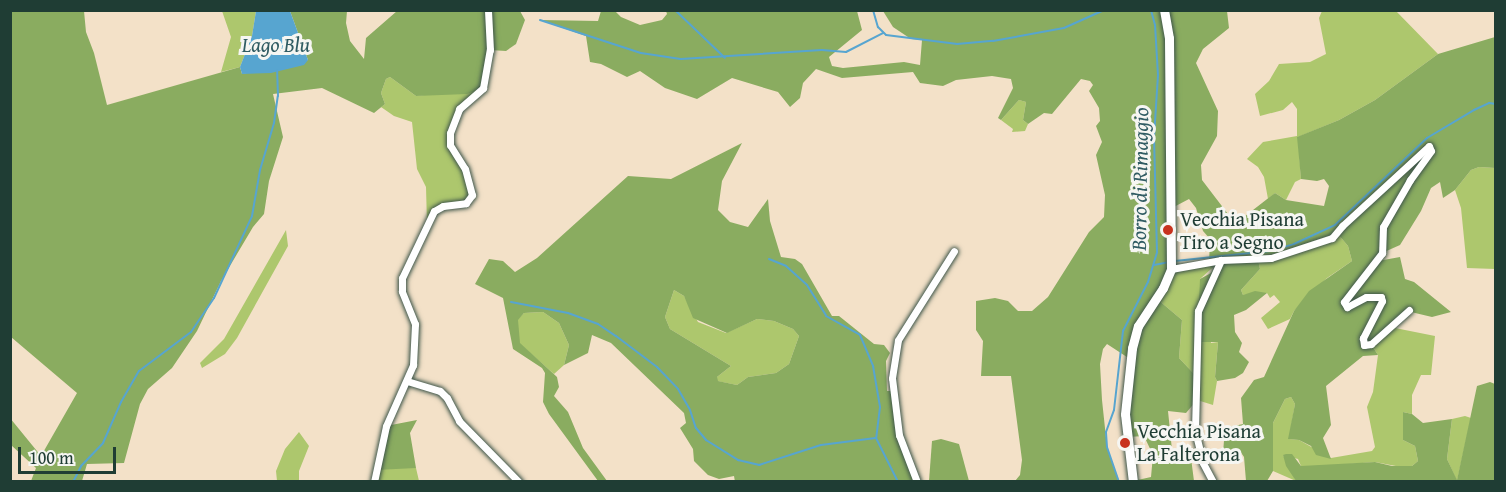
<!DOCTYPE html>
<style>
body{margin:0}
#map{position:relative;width:1506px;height:492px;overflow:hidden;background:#f3e1c8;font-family:"Gentium Book Plus",serif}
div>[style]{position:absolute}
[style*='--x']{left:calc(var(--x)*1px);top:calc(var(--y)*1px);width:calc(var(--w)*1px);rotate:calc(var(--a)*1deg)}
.green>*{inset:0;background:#adc76d}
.forest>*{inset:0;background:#8aac60}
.water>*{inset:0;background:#57a5d0}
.stream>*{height:2px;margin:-1px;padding:0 1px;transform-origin:1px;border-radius:1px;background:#57a5d0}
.roads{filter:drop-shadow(0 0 2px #3f564a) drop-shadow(0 0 2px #3f564a)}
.street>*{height:7px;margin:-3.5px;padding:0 3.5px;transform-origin:3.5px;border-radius:3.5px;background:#fff}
.secondary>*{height:9px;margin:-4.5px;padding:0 4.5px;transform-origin:4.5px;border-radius:4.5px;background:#fff}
.dots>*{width:16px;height:16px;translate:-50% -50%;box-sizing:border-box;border:3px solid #f6f6f2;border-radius:50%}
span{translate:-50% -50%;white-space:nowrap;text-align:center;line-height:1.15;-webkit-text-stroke:6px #f6f6f2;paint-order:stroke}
.poi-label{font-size:20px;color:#1f3d34}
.left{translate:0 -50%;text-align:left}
.water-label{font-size:21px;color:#305c63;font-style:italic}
.frame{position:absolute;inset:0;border:12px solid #1f3d34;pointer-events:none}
.scale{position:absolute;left:18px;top:447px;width:98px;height:27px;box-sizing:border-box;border:3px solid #1f3d34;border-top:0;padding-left:8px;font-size:18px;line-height:21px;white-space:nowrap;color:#1f3d34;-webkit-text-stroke:4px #f6f6f2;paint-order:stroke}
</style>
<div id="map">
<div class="green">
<i style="clip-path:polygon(222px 11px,256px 11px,252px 36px,240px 67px,221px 72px,231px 37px)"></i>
<i style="clip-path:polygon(1322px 11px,1396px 11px,1438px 54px,1375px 100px,1339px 120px,1298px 137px,1301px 179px,1295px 182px,1286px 200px,1275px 193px,1268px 199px,1264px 177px,1258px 167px,1247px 159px,1263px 142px,1297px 136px,1297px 109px,1292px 102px,1283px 110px,1260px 116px,1255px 94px,1269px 81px,1279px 64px,1310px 62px,1326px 54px,1319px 18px)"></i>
<i style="clip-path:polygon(390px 77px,416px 96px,483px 88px,459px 109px,450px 145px,465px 169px,470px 199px,434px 211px,427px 224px,426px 187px,417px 169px,412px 122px,394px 116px,381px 107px,385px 104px,381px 93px,386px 79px)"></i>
<i style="clip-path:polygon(1019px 100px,1026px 102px,1023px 120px,1028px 124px,1025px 131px,1012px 132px,1013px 129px,1001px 120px)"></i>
<i style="clip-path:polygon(1479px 167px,1495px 168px,1495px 269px,1467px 268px,1461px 208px,1455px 190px,1471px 170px)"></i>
<i style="clip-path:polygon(286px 230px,288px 246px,237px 338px,225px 354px,202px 368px,200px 363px,224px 339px)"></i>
<i style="clip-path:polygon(1337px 233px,1348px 246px,1352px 261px,1327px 278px,1294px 311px,1290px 319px,1268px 329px,1261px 318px,1280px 302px,1274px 295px,1270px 298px,1267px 293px,1243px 295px,1241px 290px,1260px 269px,1258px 260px)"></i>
<i style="clip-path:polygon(1221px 260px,1200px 279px,1211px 343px,1218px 342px,1215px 377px,1217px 381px,1213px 405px,1197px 400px,1196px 376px,1179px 358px,1182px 320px,1156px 298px,1171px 269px)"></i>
<i style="clip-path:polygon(674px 290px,684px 296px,698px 322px,726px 333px,757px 319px,774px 321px,793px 329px,799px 336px,789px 364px,776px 373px,748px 377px,737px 385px,717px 381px,717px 377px,731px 366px,670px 329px,665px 317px)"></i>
<i style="clip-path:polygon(543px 312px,559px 323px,569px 345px,564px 365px,554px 374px,520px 344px,517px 337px,518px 319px,524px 313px)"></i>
<i style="clip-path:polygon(1390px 327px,1435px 336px,1431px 375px,1421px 375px,1412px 395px,1412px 414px,1403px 412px,1403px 440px,1415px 446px,1418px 461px,1412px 466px,1401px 467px,1375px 462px,1311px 467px,1301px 466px,1298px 459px,1283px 455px,1296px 481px,1273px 471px,1273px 423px,1285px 399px,1291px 397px,1295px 404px,1289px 439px,1299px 440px,1331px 458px,1372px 451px,1375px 447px,1367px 407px,1373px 392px,1378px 355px,1371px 344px)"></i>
<i style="clip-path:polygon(1465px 416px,1471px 418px,1457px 481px,1447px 459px,1452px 419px)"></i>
<i style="clip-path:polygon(299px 432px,309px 446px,299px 471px,299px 481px,277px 481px,276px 471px,285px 449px)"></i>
<i style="clip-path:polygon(392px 467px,416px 468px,419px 481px,374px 482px,376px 470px)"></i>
</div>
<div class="forest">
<i style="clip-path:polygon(11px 11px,84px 11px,86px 32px,94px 53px,107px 105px,240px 67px,242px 74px,308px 60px,290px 11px,347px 11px,346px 23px,350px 41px,364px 59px,366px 38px,397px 11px,520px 11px,525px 20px,516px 44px,506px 51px,490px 50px,483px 88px,467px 94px,416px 96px,390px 77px,386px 79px,381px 93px,385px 104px,374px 113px,322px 88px,273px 94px,283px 137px,269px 181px,264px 214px,253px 227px,221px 281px,197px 331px,172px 368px,148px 389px,140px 404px,124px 463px,87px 464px,82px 481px,31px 481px,36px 468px,11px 445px,10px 418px,41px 456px,77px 393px,11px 337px)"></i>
<i style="clip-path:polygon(601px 11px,615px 11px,621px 17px,640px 25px,662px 20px,667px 14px,666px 11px,857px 11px,862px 30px,829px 57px,832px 66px,843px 68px,904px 62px,920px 65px,922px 40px,911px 39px,893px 27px,883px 11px,1227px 11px,1229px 28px,1203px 49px,1196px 63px,1218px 111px,1217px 136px,1201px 165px,1202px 180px,1231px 218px,1244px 217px,1275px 193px,1286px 200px,1324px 206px,1329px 186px,1324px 179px,1317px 181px,1301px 179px,1297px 137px,1339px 120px,1375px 100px,1438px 54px,1495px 37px,1495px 168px,1479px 167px,1471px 170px,1455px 190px,1443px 198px,1440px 182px,1431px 188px,1421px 211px,1400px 245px,1382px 253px,1378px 261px,1400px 257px,1405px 279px,1414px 282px,1451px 312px,1432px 317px,1411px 312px,1371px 344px,1378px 355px,1363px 356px,1326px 386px,1331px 425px,1323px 438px,1331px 459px,1316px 455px,1311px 446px,1299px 440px,1288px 439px,1295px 404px,1291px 397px,1285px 399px,1273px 423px,1273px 471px,1267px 481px,1246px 481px,1244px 457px,1240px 451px,1223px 453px,1225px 428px,1243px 424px,1241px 398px,1254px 380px,1264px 377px,1294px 311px,1309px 291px,1352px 261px,1348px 246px,1337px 233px,1258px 260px,1260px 269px,1241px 290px,1243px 295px,1255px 291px,1267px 293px,1246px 310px,1234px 315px,1235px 332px,1242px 343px,1239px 352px,1249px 362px,1243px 373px,1235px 378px,1217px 381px,1215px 377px,1218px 342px,1197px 342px,1200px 279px,1211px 273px,1220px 261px,1209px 264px,1210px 239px,1203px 231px,1196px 208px,1189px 199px,1170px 209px,1171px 269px,1156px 298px,1182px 320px,1179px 358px,1196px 376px,1197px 400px,1186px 413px,1168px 411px,1172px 450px,1191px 458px,1194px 481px,1133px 481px,1151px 477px,1153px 455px,1144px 436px,1128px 437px,1130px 359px,1107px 344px,1103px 349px,1100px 364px,1102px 400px,1107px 447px,1119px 481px,1015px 481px,1020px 475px,1022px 460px,1011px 376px,981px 376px,983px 341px,976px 330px,976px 301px,995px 298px,1008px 301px,1018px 311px,1032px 311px,1048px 297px,1089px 232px,1104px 217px,1105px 195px,1096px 155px,1102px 142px,1096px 126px,1100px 121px,1099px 108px,1089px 91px,1093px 85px,1090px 81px,1081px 79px,1052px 114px,1044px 113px,1028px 124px,1023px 120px,1026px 102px,1019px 100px,1001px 120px,998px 118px,1013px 88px,1011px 79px,992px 76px,956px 80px,943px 86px,920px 83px,913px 72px,842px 78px,816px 69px,803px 83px,800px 98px,790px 107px,778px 92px,732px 78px,697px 99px,665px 88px,640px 71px,627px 77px,601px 64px,590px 62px,586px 36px,540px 20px,598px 21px)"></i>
<i style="clip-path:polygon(evenodd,742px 143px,722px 181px,718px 210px,730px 222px,748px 227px,768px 199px,770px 221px,781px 257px,795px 259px,802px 264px,832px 316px,839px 316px,874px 344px,884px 345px,890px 353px,886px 361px,887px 391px,892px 391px,900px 445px,919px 481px,735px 482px,734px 476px,719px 479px,708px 475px,694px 461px,693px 449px,680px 428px,686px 423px,684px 413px,611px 343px,592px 335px,588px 353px,564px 365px,569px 345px,559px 323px,543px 312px,524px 313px,518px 320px,520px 343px,557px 377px,559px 387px,554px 396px,568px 412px,583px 448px,607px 481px,598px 481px,549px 414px,543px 402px,545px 373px,542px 368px,513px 349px,503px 298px,475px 284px,489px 259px,503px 261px,515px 272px,537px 258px,628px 176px,671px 179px,742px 143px,674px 290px,684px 296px,693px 318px,727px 333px,757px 319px,774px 321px,793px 329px,799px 336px,789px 364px,776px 373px,748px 377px,737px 385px,718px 381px,717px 377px,731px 366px,670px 329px,665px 317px,674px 290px)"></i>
<i style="clip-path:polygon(1490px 382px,1495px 384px,1495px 481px,1296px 481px,1286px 466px,1283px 455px,1286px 454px,1292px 454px,1301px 466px,1375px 462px,1392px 466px,1412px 466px,1418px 461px,1415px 446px,1403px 440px,1403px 412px,1412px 414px,1423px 423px,1452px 419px,1447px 459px,1457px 480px,1477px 386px)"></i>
<i style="clip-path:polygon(417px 420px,410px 433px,416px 468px,376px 470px,386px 426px)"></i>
<i style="clip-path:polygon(941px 439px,959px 444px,969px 481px,929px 481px,932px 441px)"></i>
</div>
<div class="water">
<i style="clip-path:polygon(256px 11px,290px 11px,308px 60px,304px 65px,271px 73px,242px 74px,240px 67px,252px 36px)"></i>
</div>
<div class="stream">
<i style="--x:675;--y:10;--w:69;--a:43.8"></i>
<i style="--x:873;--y:10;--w:18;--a:74"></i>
<i style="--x:878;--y:27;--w:11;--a:45"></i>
<i style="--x:886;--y:35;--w:72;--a:7.2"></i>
<i style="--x:957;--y:44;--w:36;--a:-5"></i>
<i style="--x:993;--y:41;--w:72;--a:-10.4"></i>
<i style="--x:1064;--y:28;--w:44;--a:-24.2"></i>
<i style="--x:540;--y:20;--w:106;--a:18.1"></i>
<i style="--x:641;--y:53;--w:40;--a:8.5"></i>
<i style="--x:681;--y:59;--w:141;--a:-3.7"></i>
<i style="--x:822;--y:50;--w:24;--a:5"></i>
<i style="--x:846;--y:52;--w:42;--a:-27.2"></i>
<i style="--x:769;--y:259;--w:18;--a:22"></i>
<i style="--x:786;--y:266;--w:28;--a:42"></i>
<i style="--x:807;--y:285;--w:36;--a:58"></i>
<i style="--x:826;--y:316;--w:39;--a:29"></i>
<i style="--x:860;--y:335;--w:34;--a:67"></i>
<i style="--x:873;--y:366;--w:42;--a:80.3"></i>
<i style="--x:880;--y:407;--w:31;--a:97"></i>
<i style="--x:1175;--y:261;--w:96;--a:-6"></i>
<i style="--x:1270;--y:251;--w:25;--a:-16"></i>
<i style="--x:1294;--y:244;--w:45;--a:-24.9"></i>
<i style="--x:1335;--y:225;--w:127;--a:-43.4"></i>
<i style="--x:1427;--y:138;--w:55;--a:-30.8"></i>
<i style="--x:1474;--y:110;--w:17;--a:-25"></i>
<i style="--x:1489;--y:103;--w:7;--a:8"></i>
<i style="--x:1154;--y:265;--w:15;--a:-11"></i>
<i style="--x:511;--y:302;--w:58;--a:10.9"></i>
<i style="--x:568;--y:313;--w:32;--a:20"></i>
<i style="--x:598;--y:324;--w:22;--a:34"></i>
<i style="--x:616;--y:336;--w:51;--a:37.1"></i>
<i style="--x:657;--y:367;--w:30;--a:46"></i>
<i style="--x:678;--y:389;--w:24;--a:60"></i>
<i style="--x:690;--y:410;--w:19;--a:72"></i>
<i style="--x:696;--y:428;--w:16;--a:50"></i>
<i style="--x:706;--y:440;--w:38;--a:32"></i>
<i style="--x:738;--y:460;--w:22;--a:13"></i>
<i style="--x:759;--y:465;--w:65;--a:-17.9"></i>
<i style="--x:821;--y:445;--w:55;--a:-7.3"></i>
<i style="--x:876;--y:438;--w:49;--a:63.4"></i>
<i style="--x:73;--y:482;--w:18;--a:-63"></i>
<i style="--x:81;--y:466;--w:32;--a:-46"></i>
<i style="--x:103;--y:443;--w:45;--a:-66.3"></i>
<i style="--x:121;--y:402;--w:36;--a:-60"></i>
<i style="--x:139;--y:371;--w:65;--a:-36.9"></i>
<i style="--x:191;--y:332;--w:41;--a:-55.9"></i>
<i style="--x:214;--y:298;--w:90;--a:-65.1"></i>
<i style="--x:252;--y:216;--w:47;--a:-80.1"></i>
<i style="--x:260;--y:170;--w:49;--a:-73.4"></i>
<i style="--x:274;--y:123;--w:27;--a:-82"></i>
<i style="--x:278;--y:96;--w:26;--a:-92"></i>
<i style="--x:1119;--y:482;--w:37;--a:-109"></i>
<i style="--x:1107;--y:447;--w:15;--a:-94"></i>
<i style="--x:1106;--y:432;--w:23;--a:-70"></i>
<i style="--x:1114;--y:410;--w:80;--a:-83.5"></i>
<i style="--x:1123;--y:331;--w:55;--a:-63"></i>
<i style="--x:1148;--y:282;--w:31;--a:-73"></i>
<i style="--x:1157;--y:252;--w:115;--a:-91.5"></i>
<i style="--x:1154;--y:137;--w:62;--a:-86.3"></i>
<i style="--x:1158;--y:75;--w:50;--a:-93.4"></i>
<i style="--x:1155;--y:25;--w:16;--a:-105"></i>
</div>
<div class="roads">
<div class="street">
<i style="--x:1171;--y:269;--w:51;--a:-10.2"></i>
<i style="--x:1221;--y:260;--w:50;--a:-2.3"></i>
<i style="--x:1271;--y:258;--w:64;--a:-18.2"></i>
<i style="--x:1332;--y:238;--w:16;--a:-50"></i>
<i style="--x:1342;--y:226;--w:118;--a:-42.6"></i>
<i style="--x:1429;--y:146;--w:5;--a:68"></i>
<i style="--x:1431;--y:151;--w:36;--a:126"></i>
<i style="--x:1410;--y:180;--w:54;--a:119.9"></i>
<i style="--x:1383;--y:227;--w:26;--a:92"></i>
<i style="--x:1382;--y:253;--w:62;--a:127.8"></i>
<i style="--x:1344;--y:302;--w:6;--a:59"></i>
<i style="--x:1347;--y:307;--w:21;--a:-28"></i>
<i style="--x:1366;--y:297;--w:15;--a:0"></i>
<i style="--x:1381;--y:297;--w:4;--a:76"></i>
<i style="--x:1382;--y:301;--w:42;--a:117.2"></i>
<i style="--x:1363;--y:338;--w:7;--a:82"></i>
<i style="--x:1364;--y:345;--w:7;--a:-8"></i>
<i style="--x:1371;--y:344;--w:51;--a:-41.8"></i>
<i style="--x:407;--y:381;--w:34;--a:17"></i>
<i style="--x:440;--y:391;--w:10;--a:45"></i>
<i style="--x:447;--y:398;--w:26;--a:62"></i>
<i style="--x:459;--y:421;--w:86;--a:45.5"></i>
<i style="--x:374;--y:482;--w:57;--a:-77.9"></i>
<i style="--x:386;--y:426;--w:67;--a:-66.1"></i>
<i style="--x:413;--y:365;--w:41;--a:-87.2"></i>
<i style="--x:415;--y:324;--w:35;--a:-112"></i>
<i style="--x:402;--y:291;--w:13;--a:-90"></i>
<i style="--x:402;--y:278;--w:74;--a:-64.5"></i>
<i style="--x:434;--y:211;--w:10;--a:-29"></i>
<i style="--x:443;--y:206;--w:23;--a:-7"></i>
<i style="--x:466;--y:203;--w:10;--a:-53"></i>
<i style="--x:472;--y:195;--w:27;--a:-105"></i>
<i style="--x:465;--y:169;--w:28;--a:-122"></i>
<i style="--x:450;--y:145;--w:12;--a:-90"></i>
<i style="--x:450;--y:133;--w:26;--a:-69"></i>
<i style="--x:459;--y:109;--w:32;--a:-41"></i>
<i style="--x:483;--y:88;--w:39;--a:-80"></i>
<i style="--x:490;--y:50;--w:40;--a:-92.9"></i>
<i style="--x:917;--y:482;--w:50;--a:-111"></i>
<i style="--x:899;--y:435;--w:57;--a:-97"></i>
<i style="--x:892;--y:378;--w:38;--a:-81"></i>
<i style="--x:898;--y:340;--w:105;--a:-57.8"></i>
<i style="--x:1213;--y:482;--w:21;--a:-118"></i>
<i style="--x:1203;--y:463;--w:33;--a:-104"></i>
<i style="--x:1195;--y:431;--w:120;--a:-88.6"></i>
<i style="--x:1198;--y:311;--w:56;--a:-65.7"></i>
</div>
<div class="secondary">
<i style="--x:1133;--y:482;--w:68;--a:-96.7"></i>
<i style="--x:1125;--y:414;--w:66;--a:-83.9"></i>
<i style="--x:1132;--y:348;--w:23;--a:-75"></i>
<i style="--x:1138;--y:326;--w:45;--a:-56.7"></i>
<i style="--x:1163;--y:288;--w:21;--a:-67"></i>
<i style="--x:1171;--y:269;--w:231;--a:-90.5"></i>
<i style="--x:1169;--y:38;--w:28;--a:-100"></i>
</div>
</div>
<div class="dots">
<i style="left:1168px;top:230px;background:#c8321e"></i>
<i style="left:1125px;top:443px;background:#c8321e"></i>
</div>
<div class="poi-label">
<span class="left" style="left:1180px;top:230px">Vecchia Pisana<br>Tiro a Segno</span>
<span class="left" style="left:1137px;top:442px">Vecchia Pisana<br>La Falterona</span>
</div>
<div class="water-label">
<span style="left:276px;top:45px">Lago Blu</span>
<span style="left:1140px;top:179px;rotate:-89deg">Borro di Rimaggio</span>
</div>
<div class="frame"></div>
<div class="scale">100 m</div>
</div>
